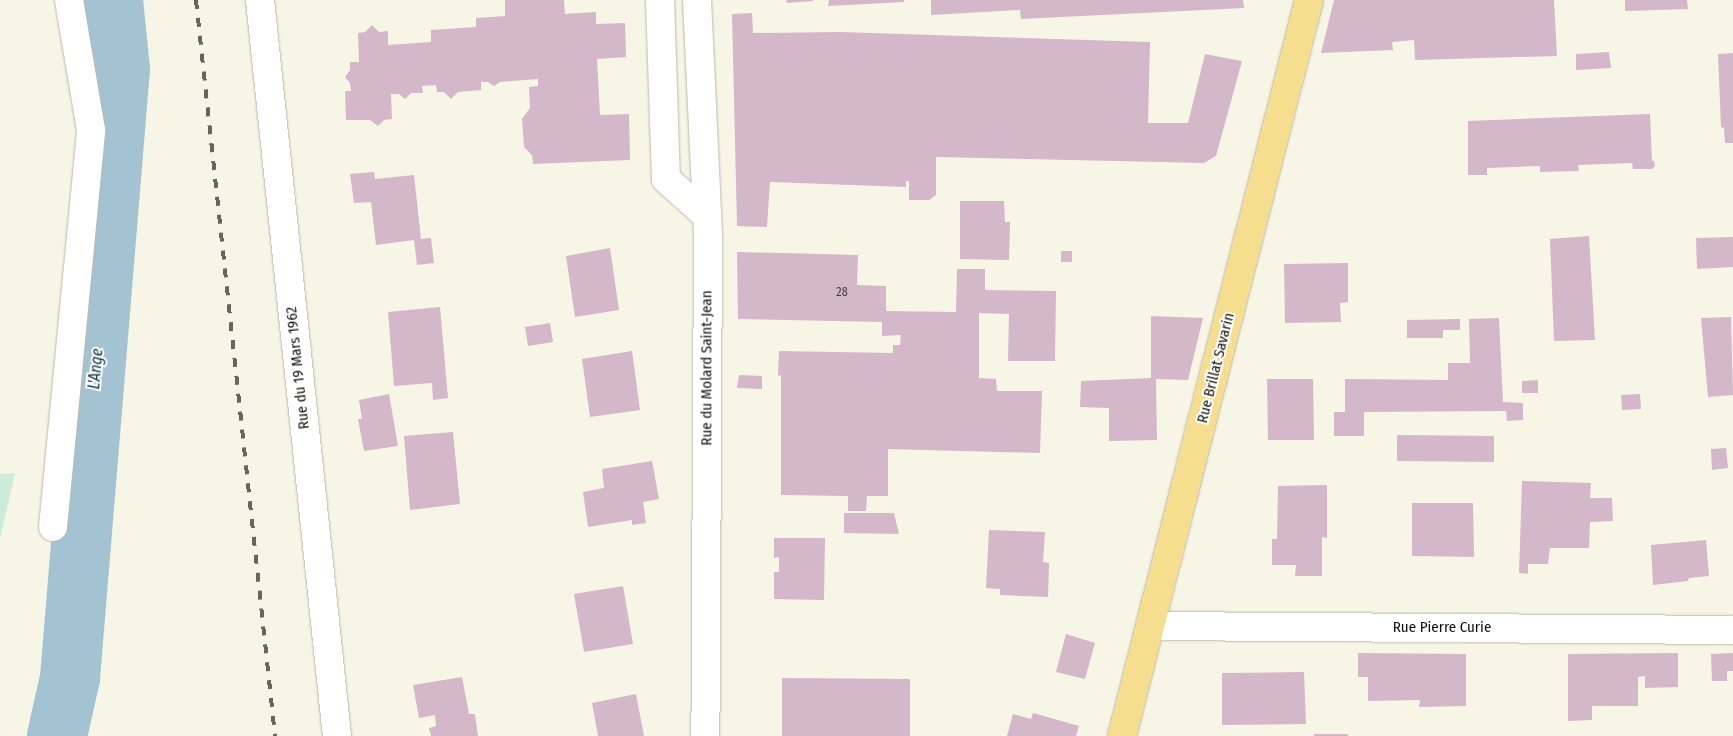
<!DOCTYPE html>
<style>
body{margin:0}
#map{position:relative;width:1733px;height:736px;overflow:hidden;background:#f7f5e5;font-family:"Fira Sans Condensed",sans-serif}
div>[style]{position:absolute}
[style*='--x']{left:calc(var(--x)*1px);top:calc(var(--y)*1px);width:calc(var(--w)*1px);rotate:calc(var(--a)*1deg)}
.green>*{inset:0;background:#ccebd8}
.river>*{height:60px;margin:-30px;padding:0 30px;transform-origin:30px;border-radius:30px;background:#a3c3d3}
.building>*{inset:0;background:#d5b7ca}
.roads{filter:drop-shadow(0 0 1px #bdbaab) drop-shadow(0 0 1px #bdbaab)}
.minor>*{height:28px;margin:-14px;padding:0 14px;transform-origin:14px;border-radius:14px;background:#fff}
.major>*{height:28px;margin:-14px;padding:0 14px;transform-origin:14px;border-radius:14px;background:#f6de8f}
.rail>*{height:4px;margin-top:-2px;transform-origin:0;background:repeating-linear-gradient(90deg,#67665c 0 9px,transparent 0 18px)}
span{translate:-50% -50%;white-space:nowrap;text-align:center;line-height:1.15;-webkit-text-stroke:4px #fff;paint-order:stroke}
.number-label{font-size:12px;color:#423a3a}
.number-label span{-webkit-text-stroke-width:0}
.street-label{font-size:15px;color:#11100a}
.water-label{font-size:16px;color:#073548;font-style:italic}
</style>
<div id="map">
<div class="green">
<i style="clip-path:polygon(15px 473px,0 539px,0 474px)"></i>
</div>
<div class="river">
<i style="--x:57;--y:736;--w:59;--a:-77.4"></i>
<i style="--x:70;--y:678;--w:611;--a:-85.31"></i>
<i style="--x:120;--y:69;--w:69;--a:-95.8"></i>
</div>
<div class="building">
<i style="clip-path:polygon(505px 0,564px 0,565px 14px,596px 12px,596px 24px,625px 23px,626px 57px,597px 59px,600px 115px,629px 114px,630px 160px,533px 164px,532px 155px,524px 147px,522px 119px,530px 108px,529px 87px,538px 86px,538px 79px,500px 82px,494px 86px,488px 82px,481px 82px,481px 90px,458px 92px,451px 99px,444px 92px,437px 92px,436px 85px,422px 86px,423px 93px,411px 93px,405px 99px,399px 94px,391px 94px,392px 119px,384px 120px,378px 126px,370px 120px,346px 120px,345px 91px,351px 91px,350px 83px,345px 77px,350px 70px,350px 62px,359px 62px,358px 33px,365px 32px,372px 25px,379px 32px,388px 31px,388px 45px,431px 42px,431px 30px,476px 27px,476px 18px,505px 16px)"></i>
<i style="clip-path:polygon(786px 0,813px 0,813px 1px,787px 3px)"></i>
<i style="clip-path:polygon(829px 0,904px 0,904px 2px,828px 6px)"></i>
<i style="clip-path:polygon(931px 0,1243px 0,1244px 8px,1021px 19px,1020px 10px,931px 15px)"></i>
<i style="clip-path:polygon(1334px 0,1554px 0,1557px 56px,1415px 60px,1414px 40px,1392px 42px,1393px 50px,1321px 53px)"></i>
<i style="clip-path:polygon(1625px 0,1687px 0,1688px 9px,1625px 11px)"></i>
<i style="clip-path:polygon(752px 13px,753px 33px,840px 32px,1150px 42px,1148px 123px,1188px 123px,1205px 54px,1242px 61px,1216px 156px,1204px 163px,936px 157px,936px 195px,929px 200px,909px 200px,909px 181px,906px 181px,906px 187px,770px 182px,767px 227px,737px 226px,732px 14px)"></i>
<i style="clip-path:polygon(1609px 52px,1611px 68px,1576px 70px,1576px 54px)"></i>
<i style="clip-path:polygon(1733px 53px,1733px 143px,1725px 143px,1724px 128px,1721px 127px,1718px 54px)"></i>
<i style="clip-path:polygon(1650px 114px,1652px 161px,1654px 161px,1655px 166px,1652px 169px,1633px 169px,1632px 163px,1578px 165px,1579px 171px,1540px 172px,1540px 166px,1487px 168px,1487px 175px,1468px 175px,1468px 121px)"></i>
<i style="clip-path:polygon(374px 172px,375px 179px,414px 175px,421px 239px,431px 238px,434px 263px,417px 265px,414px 240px,376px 245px,371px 202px,354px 203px,350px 174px)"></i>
<i style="clip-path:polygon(960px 201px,1004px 201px,1005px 222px,1010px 222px,1009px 260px,960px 259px)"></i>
<i style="clip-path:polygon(1589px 236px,1595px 340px,1554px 341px,1550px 239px)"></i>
<i style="clip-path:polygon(1733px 237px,1733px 267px,1697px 269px,1696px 238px)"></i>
<i style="clip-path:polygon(610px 248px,619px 310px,575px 317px,566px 256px)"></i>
<i style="clip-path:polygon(1061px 251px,1072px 251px,1072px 262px,1061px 262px)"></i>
<i style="clip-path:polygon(737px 252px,858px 255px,857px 285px,886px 286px,886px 311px,956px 312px,957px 269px,985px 269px,985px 290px,1056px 291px,1055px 361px,1008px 361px,1009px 314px,979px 313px,979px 378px,996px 379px,997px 391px,1042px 391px,1040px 453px,888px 449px,888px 496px,867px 496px,866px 511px,848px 511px,848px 496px,781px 495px,781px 375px,778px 376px,779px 351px,893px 353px,893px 345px,900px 345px,901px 335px,882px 336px,882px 322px,738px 319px)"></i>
<i style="clip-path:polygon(1348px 263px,1348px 302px,1340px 303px,1341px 322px,1285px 323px,1284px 264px)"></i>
<i style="clip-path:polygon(440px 307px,448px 398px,433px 400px,432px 383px,394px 386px,388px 312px)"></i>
<i style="clip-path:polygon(1151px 316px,1203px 318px,1188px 380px,1156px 379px,1157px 440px,1109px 441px,1109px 408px,1080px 407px,1081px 381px,1151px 378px)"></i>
<i style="clip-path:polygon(1731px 317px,1733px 395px,1708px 397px,1701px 318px)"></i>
<i style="clip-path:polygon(1499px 318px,1503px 402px,1523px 403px,1523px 420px,1507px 421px,1506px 411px,1364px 412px,1364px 436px,1334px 436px,1334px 412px,1345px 412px,1345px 379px,1448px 380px,1448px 363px,1470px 363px,1469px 319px)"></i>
<i style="clip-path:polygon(1460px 319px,1460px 330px,1443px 330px,1443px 338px,1407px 338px,1407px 320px)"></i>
<i style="clip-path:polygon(550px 323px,553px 342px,528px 346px,525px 327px)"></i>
<i style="clip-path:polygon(632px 351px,640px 410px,590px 417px,582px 359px)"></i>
<i style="clip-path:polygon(739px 375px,762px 376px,762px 389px,737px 388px)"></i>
<i style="clip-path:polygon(1267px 379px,1313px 379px,1314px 440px,1268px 440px)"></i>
<i style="clip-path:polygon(1538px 380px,1538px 393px,1522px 393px,1522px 381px)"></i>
<i style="clip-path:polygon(389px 394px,398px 446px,364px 451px,358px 419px,362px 419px,359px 400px)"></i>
<i style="clip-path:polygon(1640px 394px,1641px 409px,1622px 410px,1621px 395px)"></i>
<i style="clip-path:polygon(453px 432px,460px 504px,410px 510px,404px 436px)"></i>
<i style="clip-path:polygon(1397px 435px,1494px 436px,1494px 462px,1397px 461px)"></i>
<i style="clip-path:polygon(1726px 448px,1728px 468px,1712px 470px,1711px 449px)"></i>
<i style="clip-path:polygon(652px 461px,659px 499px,643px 502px,646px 523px,632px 525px,632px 520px,588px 527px,583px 492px,604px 488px,602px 469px)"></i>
<i style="clip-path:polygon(1522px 481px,1591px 483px,1590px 498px,1612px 498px,1613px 521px,1590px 522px,1589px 548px,1550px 548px,1548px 564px,1528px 564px,1528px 574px,1519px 573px)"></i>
<i style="clip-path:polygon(1327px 485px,1327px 538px,1322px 537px,1322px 576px,1295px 576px,1296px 565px,1272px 565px,1272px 539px,1277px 539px,1278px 486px)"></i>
<i style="clip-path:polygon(1412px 503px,1473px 503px,1474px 557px,1412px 556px)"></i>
<i style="clip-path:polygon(844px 513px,894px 513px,899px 534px,844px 533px)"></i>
<i style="clip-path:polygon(989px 530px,1045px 532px,1043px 562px,1049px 563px,1048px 597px,1000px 595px,1000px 589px,986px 588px)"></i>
<i style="clip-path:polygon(774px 538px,825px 538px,824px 600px,774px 599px,774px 572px,779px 572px,779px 557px,774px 558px)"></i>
<i style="clip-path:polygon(1706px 540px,1709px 576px,1689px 578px,1688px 581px,1653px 585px,1651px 545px)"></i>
<i style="clip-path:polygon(623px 586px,633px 644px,584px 652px,574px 594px)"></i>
<i style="clip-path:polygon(1066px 634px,1095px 643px,1085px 679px,1056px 672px)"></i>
<i style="clip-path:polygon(1358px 653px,1466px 654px,1466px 706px,1419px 707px,1420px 700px,1368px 701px,1368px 677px,1358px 677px)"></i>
<i style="clip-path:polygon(1678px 653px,1678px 687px,1645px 688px,1645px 676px,1638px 677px,1638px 706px,1592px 706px,1592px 720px,1568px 721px,1568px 654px)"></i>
<i style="clip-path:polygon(1733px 653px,1733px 671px,1727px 671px,1727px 681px,1712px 681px,1711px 654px)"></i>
<i style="clip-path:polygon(1304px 672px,1306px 724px,1222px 725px,1222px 673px)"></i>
<i style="clip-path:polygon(462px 677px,469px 714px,475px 714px,478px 736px,431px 736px,429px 728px,436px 726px,435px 715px,419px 718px,413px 685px)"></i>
<i style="clip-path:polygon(782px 678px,910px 679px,910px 736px,782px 736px)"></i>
<i style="clip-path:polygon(636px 694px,644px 736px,598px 736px,592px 703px)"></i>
<i style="clip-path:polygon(1033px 713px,1079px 726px,1076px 736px,1007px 736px,1013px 714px,1031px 719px)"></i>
<i style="clip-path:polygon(1314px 734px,1348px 734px,1348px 736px,1314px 736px)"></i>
</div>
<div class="roads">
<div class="minor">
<i style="--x:260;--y:0;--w:740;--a:84.03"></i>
<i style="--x:660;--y:0;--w:179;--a:88.1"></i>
<i style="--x:666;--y:179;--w:55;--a:42.1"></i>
<i style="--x:697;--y:0;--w:237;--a:87.3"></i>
<i style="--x:708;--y:237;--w:499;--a:90.3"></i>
<i style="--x:53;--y:527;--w:399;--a:-84.5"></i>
<i style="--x:91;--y:130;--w:132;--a:-99.6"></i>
<i style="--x:1150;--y:626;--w:583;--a:0.39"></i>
</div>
<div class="major">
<i style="--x:1122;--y:736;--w:759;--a:-75.74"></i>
</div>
</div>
<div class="rail">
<i style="--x:196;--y:0;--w:740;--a:83.87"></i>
</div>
<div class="number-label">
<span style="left:842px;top:293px">28</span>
</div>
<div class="street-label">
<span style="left:298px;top:368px;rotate:-96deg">Rue du 19 Mars 1962</span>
<span style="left:707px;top:368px;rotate:-90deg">Rue du Molard Saint-Jean</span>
<span style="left:1216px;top:368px;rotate:-76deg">Rue Brillat Savarin</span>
<span style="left:1442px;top:628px">Rue Pierre Curie</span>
</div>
<div class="water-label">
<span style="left:96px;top:369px;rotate:-85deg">L'Ange</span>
</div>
</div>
